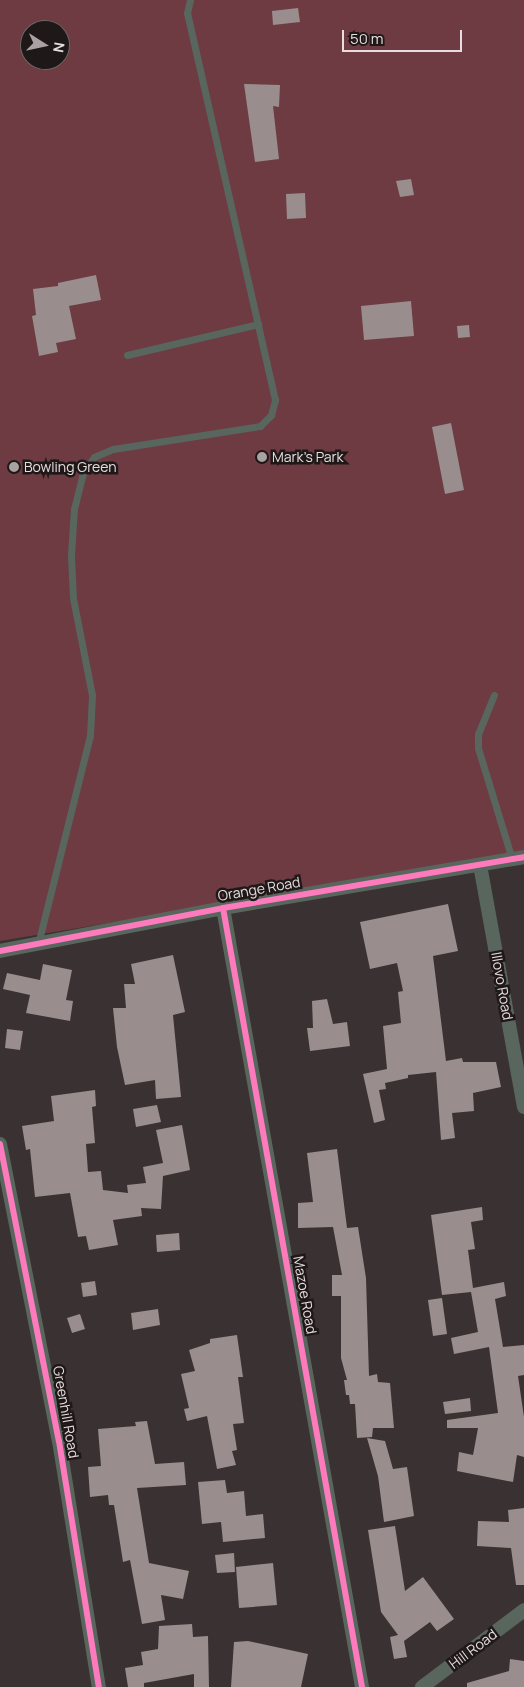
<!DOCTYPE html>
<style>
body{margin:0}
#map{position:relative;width:524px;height:1687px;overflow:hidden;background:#3a3232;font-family:Manrope,sans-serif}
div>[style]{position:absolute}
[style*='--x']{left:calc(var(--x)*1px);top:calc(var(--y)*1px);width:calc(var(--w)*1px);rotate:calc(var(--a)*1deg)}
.green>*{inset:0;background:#6d3b41}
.building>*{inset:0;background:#998d8e}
.lane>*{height:7px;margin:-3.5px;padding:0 3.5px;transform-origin:3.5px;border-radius:3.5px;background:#58665e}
.street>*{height:14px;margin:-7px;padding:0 7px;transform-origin:7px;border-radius:7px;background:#58665e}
.cycleway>*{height:6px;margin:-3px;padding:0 3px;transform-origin:3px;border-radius:3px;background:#fd7abc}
.dots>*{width:14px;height:14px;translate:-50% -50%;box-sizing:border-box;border:2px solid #1f1819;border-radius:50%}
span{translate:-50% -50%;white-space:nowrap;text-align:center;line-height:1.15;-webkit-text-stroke:5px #1f1819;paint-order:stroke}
.poi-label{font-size:14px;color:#e7dddd}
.left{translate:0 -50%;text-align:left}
.street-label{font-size:14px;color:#e7dddd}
.north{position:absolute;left:20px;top:20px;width:50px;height:50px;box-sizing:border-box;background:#1f1819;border:1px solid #6f6767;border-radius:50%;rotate:100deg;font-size:14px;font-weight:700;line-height:20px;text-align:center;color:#e7dddd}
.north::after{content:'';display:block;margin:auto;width:18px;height:22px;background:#aaa1a1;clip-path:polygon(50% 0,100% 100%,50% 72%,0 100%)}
.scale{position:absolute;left:342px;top:30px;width:120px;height:22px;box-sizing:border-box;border:2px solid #e7dddd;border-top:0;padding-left:6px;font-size:15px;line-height:18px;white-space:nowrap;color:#e7dddd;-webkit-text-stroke:4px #1f1819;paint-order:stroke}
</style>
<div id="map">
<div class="green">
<i style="clip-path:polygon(evenodd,0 0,524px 0,524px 854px,0 941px,0 0,30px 30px,60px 30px,60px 60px,30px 60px,30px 30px)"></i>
</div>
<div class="building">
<i style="clip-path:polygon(298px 8px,300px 22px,273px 25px,272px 11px)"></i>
<i style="clip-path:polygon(244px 84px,280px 85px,279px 107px,273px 106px,279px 159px,255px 162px)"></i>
<i style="clip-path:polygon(411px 179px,414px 195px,400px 197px,396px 181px)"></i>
<i style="clip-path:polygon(305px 193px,306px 218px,287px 219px,286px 194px)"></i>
<i style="clip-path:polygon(96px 275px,101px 300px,69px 306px,76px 339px,56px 343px,58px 352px,39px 356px,32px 316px,36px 315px,33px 289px,58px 286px,58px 283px)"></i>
<i style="clip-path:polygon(411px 301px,414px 336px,364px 340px,361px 306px)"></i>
<i style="clip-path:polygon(469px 325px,470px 337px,458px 338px,457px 326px)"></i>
<i style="clip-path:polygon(451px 423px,464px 490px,445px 494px,432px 427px)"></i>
<i style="clip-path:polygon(448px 904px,458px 951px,433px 956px,446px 1061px,462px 1058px,463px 1062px,496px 1062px,501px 1087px,473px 1093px,474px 1111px,452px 1113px,455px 1138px,441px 1140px,436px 1072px,408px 1075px,408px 1078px,385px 1083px,386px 1089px,379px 1090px,385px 1120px,374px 1123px,363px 1074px,387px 1069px,383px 1026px,401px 1023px,398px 992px,403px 991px,397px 963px,370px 969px,360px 922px)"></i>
<i style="clip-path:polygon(173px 955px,185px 1012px,173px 1015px,181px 1097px,156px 1099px,155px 1080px,125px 1085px,117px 1047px,113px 1008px,126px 1008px,124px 984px,135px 984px,131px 964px)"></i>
<i style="clip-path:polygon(43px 964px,72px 970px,66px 1000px,73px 1001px,70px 1021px,26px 1013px,30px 995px,3px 989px,7px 973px,40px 980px)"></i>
<i style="clip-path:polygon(327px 999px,333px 1024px,347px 1022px,350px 1046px,310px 1051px,307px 1028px,313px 1028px,312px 1001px)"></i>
<i style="clip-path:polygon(7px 1029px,23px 1031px,20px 1050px,5px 1048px)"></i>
<i style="clip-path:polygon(95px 1090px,96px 1106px,92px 1107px,95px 1143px,86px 1144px,88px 1172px,101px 1171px,103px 1190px,128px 1193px,127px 1185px,146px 1183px,143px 1167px,163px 1163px,156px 1130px,182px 1125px,190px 1170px,163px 1176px,161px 1209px,141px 1208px,142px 1216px,113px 1220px,118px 1245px,89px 1250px,86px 1236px,78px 1237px,70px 1193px,35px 1197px,30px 1149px,26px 1150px,22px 1126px,54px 1121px,51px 1096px)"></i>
<i style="clip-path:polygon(157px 1105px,161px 1122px,136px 1127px,133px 1109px)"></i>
<i style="clip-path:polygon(337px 1149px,347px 1228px,358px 1227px,366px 1278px,369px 1376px,377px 1374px,378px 1382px,390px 1383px,394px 1428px,373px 1428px,372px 1437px,357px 1438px,355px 1404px,350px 1404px,349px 1395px,346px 1395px,344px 1380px,347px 1380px,341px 1358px,341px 1296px,332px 1296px,332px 1275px,342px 1275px,333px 1227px,298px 1228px,298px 1203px,313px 1202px,307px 1153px)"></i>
<i style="clip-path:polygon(482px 1207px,483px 1220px,471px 1222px,475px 1249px,468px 1250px,473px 1288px,504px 1282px,506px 1296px,495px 1299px,503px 1347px,524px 1345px,524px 1375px,518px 1376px,524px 1417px,524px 1457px,517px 1455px,513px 1482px,457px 1471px,459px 1452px,473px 1455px,478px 1428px,447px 1428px,447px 1420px,498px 1413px,489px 1347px,454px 1354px,451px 1338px,478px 1332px,471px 1292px,442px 1295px,431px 1215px)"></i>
<i style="clip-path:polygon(179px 1233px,180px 1250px,157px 1252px,156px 1235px)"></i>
<i style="clip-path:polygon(95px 1281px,97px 1295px,83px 1297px,81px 1283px)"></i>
<i style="clip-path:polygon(442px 1298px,447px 1334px,433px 1336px,428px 1300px)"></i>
<i style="clip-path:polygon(158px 1309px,160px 1325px,133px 1330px,131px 1313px)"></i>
<i style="clip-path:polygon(80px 1314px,85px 1329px,72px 1333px,67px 1318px)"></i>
<i style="clip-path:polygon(237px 1335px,243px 1377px,238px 1377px,244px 1423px,233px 1424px,237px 1450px,232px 1451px,236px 1465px,217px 1469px,207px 1416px,187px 1421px,184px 1409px,189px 1408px,181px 1374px,195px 1371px,189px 1350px,210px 1343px,210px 1339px)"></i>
<i style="clip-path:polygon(470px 1398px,471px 1411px,445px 1414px,443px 1402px)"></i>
<i style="clip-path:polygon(147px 1421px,155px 1464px,184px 1462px,186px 1485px,137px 1488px,149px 1563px,189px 1571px,183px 1599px,161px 1595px,165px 1620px,142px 1624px,130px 1560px,123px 1562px,114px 1505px,109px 1505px,108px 1495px,90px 1497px,88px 1467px,101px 1466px,98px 1429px,136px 1426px,135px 1422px)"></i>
<i style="clip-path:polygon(367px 1438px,385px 1441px,393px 1469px,407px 1467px,414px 1516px,384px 1522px,378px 1476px)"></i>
<i style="clip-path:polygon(225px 1480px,227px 1493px,244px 1491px,246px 1516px,263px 1514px,265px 1538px,223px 1542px,221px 1522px,202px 1524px,198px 1482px)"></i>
<i style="clip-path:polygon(524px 1508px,524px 1585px,516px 1585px,511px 1548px,477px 1546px,478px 1521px,509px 1522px,508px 1510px)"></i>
<i style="clip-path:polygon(395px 1526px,405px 1591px,423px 1577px,454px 1619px,437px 1631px,430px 1622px,404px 1641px,407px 1657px,394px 1659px,390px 1637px,398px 1635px,381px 1612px,368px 1530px)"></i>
<i style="clip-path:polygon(234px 1553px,235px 1572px,217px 1573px,215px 1555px)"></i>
<i style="clip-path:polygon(273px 1563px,277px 1605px,239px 1608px,236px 1567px)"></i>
<i style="clip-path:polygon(192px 1624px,193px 1637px,208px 1636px,209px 1687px,194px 1687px,194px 1674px,144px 1683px,144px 1687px,128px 1687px,125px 1668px,143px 1665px,141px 1652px,158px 1649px,159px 1626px)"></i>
<i style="clip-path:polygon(248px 1641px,308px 1654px,301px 1687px,231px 1687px,234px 1642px)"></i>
<i style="clip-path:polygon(510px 1659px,524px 1661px,524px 1687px,467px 1687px,467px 1683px,509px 1671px)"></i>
</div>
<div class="lane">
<i style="--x:127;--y:355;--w:135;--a:-13.3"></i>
<i style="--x:494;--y:695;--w:42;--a:112.3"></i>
<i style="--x:478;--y:734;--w:14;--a:90"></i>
<i style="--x:478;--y:748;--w:116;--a:73"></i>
<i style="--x:38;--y:944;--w:214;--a:-76"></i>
<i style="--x:90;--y:736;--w:41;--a:-87.2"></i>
<i style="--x:92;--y:695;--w:99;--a:-101.1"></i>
<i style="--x:73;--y:598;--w:43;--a:-92.7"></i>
<i style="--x:71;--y:555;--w:46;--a:-86.3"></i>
<i style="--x:74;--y:509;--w:34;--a:-76"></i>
<i style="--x:82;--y:476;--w:22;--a:-58"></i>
<i style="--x:94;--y:457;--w:21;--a:-23"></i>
<i style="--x:113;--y:449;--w:149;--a:-8.9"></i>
<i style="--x:260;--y:426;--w:16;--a:-45"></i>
<i style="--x:271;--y:415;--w:16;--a:-75"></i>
<i style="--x:275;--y:400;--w:397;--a:-102.8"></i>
<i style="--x:187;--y:13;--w:13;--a:-77"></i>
</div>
<div class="street">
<i style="--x:480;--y:865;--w:246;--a:79.7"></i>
<i style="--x:223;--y:908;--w:791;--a:79.88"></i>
<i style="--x:0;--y:951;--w:227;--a:-10.9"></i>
<i style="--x:223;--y:908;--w:305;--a:-9.6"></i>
<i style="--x:0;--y:1144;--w:303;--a:78.8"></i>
<i style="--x:59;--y:1441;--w:249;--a:80.8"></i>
<i style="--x:422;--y:1687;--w:128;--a:-37"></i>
</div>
<div class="cycleway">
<i style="--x:223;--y:908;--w:791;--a:79.88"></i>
<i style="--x:0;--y:951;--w:227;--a:-10.9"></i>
<i style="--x:223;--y:908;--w:305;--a:-9.6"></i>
<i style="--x:0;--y:1144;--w:303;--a:78.8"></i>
<i style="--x:59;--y:1441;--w:249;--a:80.8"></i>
</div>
<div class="dots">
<i style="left:262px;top:457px;background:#aaa1a1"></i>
<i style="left:14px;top:467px;background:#aaa1a1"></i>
</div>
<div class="poi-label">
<span class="left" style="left:272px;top:457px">Mark's Park</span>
<span class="left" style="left:24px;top:467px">Bowling Green</span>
</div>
<div class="street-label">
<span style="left:259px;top:889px;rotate:-10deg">Orange Road</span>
<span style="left:502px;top:986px;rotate:80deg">Illovo Road</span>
<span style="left:305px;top:1295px;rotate:80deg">Mazoe Road</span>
<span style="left:66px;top:1412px;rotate:80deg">Greenhill Road</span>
<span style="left:473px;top:1649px;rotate:-37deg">Hill Road</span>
</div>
<div class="north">N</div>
<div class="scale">50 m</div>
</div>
